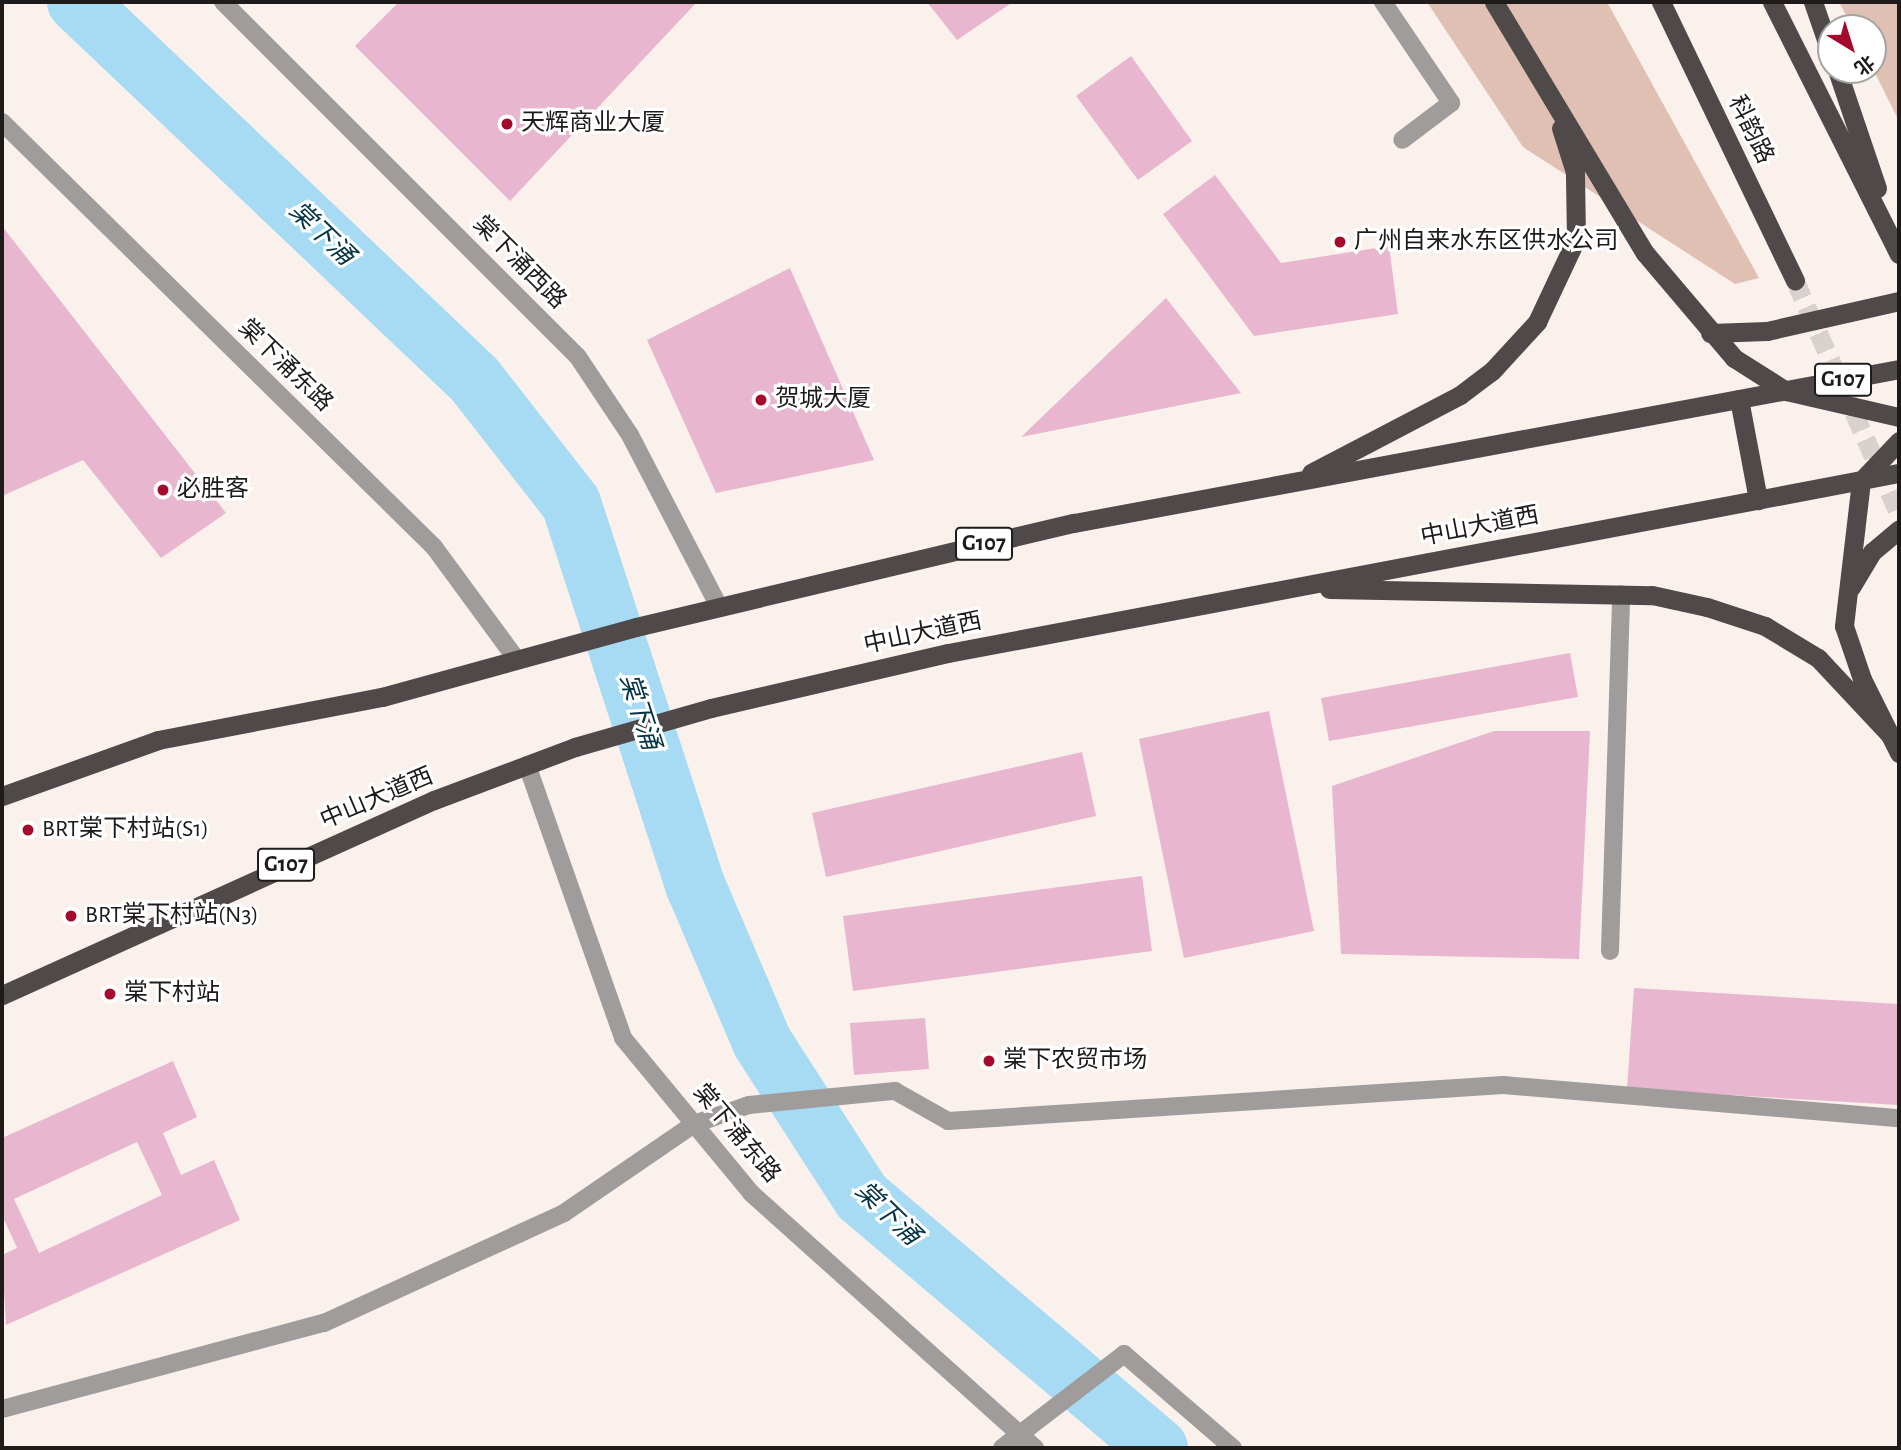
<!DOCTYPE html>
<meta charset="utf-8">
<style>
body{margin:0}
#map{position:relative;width:1901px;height:1450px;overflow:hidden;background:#faf1ed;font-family:"Alegreya Sans","Noto Sans SC",sans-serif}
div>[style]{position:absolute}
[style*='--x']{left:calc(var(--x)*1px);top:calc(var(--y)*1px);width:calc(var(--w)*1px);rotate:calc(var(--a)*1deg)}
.green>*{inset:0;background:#dfc0b2}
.river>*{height:60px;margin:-30px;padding:0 30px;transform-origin:30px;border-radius:30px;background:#a6dbf3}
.building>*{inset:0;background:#e8b7cf}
.trunk-tunnel>*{height:19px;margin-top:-9.5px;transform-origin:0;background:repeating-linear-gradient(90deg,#d9d1cd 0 19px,transparent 0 29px)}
.service>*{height:18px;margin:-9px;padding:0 9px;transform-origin:9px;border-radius:9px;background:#a09c9c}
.minor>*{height:18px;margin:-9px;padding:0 9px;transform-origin:9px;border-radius:9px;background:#a09c9c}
.trunk>*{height:19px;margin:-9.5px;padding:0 9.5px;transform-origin:9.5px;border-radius:9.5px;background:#504949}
.dots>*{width:19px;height:19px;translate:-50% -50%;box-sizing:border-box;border:4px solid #fff;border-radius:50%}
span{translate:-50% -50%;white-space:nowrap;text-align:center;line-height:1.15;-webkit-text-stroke:6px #fff;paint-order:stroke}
.shield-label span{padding:2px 5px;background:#fff;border:2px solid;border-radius:5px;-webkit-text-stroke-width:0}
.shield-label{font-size:23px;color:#1e1b1a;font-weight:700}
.poi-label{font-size:24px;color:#1e1b1a}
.left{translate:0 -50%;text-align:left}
.street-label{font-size:24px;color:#1e1b1a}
.water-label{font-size:26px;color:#053546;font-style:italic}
.frame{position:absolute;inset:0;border:4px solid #1e1b1a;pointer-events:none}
.north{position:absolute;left:1817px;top:14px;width:70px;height:70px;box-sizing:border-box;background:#fff;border:2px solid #a5a4a3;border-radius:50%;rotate:142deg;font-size:19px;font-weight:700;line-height:28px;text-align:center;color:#1e1b1a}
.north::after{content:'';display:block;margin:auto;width:24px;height:32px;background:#a5092c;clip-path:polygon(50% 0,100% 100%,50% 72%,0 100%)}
</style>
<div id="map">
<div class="green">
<i style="clip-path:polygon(1427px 2px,1607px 2px,1759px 278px,1735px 284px,1523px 147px)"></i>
<i style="clip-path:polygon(1839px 2px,1899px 2px,1899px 121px,1873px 69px,1873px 28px,1853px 28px)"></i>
</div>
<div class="river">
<i style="--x:77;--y:2;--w:547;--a:43.52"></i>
<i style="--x:474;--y:379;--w:157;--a:52"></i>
<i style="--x:571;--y:503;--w:404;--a:72"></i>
<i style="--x:696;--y:887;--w:168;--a:66.9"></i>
<i style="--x:762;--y:1042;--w:184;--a:57.2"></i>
<i style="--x:862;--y:1197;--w:388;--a:40.3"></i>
</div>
<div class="building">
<i style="clip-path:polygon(399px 2px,697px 2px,510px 201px,355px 46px)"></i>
<i style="clip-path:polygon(927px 2px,1013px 2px,957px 40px)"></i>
<i style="clip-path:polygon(1131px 56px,1192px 141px,1138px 180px,1076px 96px)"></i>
<i style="clip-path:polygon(1215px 175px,1281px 263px,1389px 246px,1398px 314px,1254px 336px,1163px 214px)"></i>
<i style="clip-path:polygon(2px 226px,226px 513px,161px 558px,83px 460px,2px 496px)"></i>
<i style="clip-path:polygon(790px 268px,874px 460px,716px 493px,647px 340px)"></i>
<i style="clip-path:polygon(1166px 298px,1241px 393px,1021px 437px)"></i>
<i style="clip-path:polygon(1570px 653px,1578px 697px,1329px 741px,1321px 698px)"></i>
<i style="clip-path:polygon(1269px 711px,1314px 931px,1184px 958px,1139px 739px)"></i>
<i style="clip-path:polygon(1494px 731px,1590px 731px,1579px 959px,1341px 954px,1332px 786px)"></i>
<i style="clip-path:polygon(1082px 752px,1096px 816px,826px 877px,812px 813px)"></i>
<i style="clip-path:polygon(1142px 876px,1152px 951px,853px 991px,843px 916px)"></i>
<i style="clip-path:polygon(1634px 988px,1899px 1004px,1899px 1105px,1627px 1089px)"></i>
<i style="clip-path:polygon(925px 1018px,929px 1069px,854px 1075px,850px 1023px)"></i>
<i style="clip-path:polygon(evenodd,173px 1061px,197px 1117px,163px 1133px,181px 1175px,214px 1160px,240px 1220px,6px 1325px,2px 1255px,17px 1248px,2px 1215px,2px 1138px,173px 1061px,137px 1142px,162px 1195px,39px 1253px,14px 1199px,137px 1142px)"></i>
</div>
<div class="trunk-tunnel">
<i style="--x:1795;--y:280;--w:256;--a:66"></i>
</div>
<div class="service">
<i style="--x:1383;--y:2;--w:122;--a:56"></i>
<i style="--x:1451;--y:103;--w:61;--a:142.9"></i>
<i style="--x:1610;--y:951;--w:357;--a:-88.2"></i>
<i style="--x:324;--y:1323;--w:264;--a:-24.6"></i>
<i style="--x:564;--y:1213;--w:158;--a:-34.4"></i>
<i style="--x:694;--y:1124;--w:58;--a:-19.1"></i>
<i style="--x:749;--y:1105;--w:147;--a:-5.5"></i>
<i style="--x:895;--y:1091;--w:61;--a:29.5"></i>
<i style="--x:948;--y:1121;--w:556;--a:-3.71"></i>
<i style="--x:1503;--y:1085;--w:397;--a:4.8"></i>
<i style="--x:1002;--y:1448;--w:154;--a:-37.6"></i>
<i style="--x:1124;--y:1354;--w:144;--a:40.8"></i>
</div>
<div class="minor">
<i style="--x:223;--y:2;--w:502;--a:45"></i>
<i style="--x:578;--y:357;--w:94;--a:56.3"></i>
<i style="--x:630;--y:435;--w:194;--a:62.6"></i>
<i style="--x:2;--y:122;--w:606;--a:44.53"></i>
<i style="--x:434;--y:547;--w:140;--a:53.7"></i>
<i style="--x:527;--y:765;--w:289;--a:70.6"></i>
<i style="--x:623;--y:1038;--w:201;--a:50.4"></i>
<i style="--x:751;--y:1193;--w:382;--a:41.9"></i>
<i style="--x:2;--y:1409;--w:333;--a:-15"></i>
</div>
<div class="trunk">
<i style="--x:1494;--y:2;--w:293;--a:59"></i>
<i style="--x:1645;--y:253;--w:138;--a:49.7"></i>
<i style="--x:1734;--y:358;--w:62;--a:32.4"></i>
<i style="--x:1786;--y:391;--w:116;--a:13"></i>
<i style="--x:1661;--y:2;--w:309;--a:64.3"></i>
<i style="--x:1772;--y:2;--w:282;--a:63.3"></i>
<i style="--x:1813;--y:2;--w:55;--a:70.9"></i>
<i style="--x:1837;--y:70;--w:125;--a:71.3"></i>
<i style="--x:1710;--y:333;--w:57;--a:-2"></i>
<i style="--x:1767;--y:331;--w:135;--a:-12.8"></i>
<i style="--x:1739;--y:399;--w:103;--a:79.3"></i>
<i style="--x:1899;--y:441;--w:55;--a:133.5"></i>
<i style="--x:1861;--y:481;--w:146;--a:96.7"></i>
<i style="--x:1844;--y:626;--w:56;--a:71.2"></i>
<i style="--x:1862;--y:679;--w:83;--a:63.4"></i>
<i style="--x:1311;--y:473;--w:168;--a:-27.6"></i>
<i style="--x:1460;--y:395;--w:40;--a:-37"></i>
<i style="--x:1492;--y:371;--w:67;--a:-47.4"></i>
<i style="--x:1537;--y:322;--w:92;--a:-64.8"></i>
<i style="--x:1576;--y:239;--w:67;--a:-90.9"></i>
<i style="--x:1575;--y:172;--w:46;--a:-107.7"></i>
<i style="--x:1851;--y:587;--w:41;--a:-59"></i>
<i style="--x:1872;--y:552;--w:35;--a:-40"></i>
<i style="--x:1329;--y:589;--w:323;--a:1.1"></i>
<i style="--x:1652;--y:595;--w:56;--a:12.3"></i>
<i style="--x:1707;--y:607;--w:61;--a:18.1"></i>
<i style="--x:1765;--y:626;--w:62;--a:31.1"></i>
<i style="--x:1818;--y:658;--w:107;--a:46.9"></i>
<i style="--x:2;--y:796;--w:166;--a:-19.7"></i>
<i style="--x:158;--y:740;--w:228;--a:-10.9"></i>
<i style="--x:382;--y:697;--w:263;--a:-15.4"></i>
<i style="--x:636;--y:627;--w:450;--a:-13.4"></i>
<i style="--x:1074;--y:523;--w:839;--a:-10.57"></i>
<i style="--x:2;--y:995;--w:474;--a:-24.3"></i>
<i style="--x:434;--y:800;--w:151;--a:-20.6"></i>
<i style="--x:575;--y:747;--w:141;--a:-16"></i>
<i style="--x:711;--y:708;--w:243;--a:-13.1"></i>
<i style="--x:948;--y:653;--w:968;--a:-10.72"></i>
</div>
<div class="dots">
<i style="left:507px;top:124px;background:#a5092c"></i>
<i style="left:1340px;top:242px;background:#a5092c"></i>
<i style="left:761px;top:400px;background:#a5092c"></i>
<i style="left:163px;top:490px;background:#a5092c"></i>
<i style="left:28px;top:830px;background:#a5092c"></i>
<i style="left:71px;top:916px;background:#a5092c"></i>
<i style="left:110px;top:994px;background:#a5092c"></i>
<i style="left:989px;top:1061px;background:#a5092c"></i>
</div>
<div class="shield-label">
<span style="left:1843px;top:380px">G107</span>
<span style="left:984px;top:544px">G107</span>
<span style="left:286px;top:865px">G107</span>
</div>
<div class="poi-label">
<span class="left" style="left:521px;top:124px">天辉商业大厦</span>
<span class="left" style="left:1354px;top:242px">广州自来水东区供水公司</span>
<span class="left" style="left:775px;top:400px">贺城大厦</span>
<span class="left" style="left:177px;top:490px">必胜客</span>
<span class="left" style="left:42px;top:830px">BRT棠下村站(S1)</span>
<span class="left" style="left:85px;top:916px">BRT棠下村站(N3)</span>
<span class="left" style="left:124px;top:994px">棠下村站</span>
<span class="left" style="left:1003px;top:1061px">棠下农贸市场</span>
</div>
<div class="street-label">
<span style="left:1750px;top:130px;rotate:64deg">科韵路</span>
<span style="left:519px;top:263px;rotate:45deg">棠下涌西路</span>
<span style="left:285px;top:366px;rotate:44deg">棠下涌东路</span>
<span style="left:1480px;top:527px;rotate:-11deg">中山大道西</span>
<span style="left:923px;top:634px;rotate:-12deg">中山大道西</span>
<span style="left:377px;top:799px;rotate:-23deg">中山大道西</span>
<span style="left:736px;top:1134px;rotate:50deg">棠下涌东路</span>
</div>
<div class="water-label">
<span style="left:321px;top:234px;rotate:44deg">棠下涌</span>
<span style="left:639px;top:712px;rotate:72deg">棠下涌</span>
<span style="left:887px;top:1214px;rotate:44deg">棠下涌</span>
</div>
<div class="frame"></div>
<div class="north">北</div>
</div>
